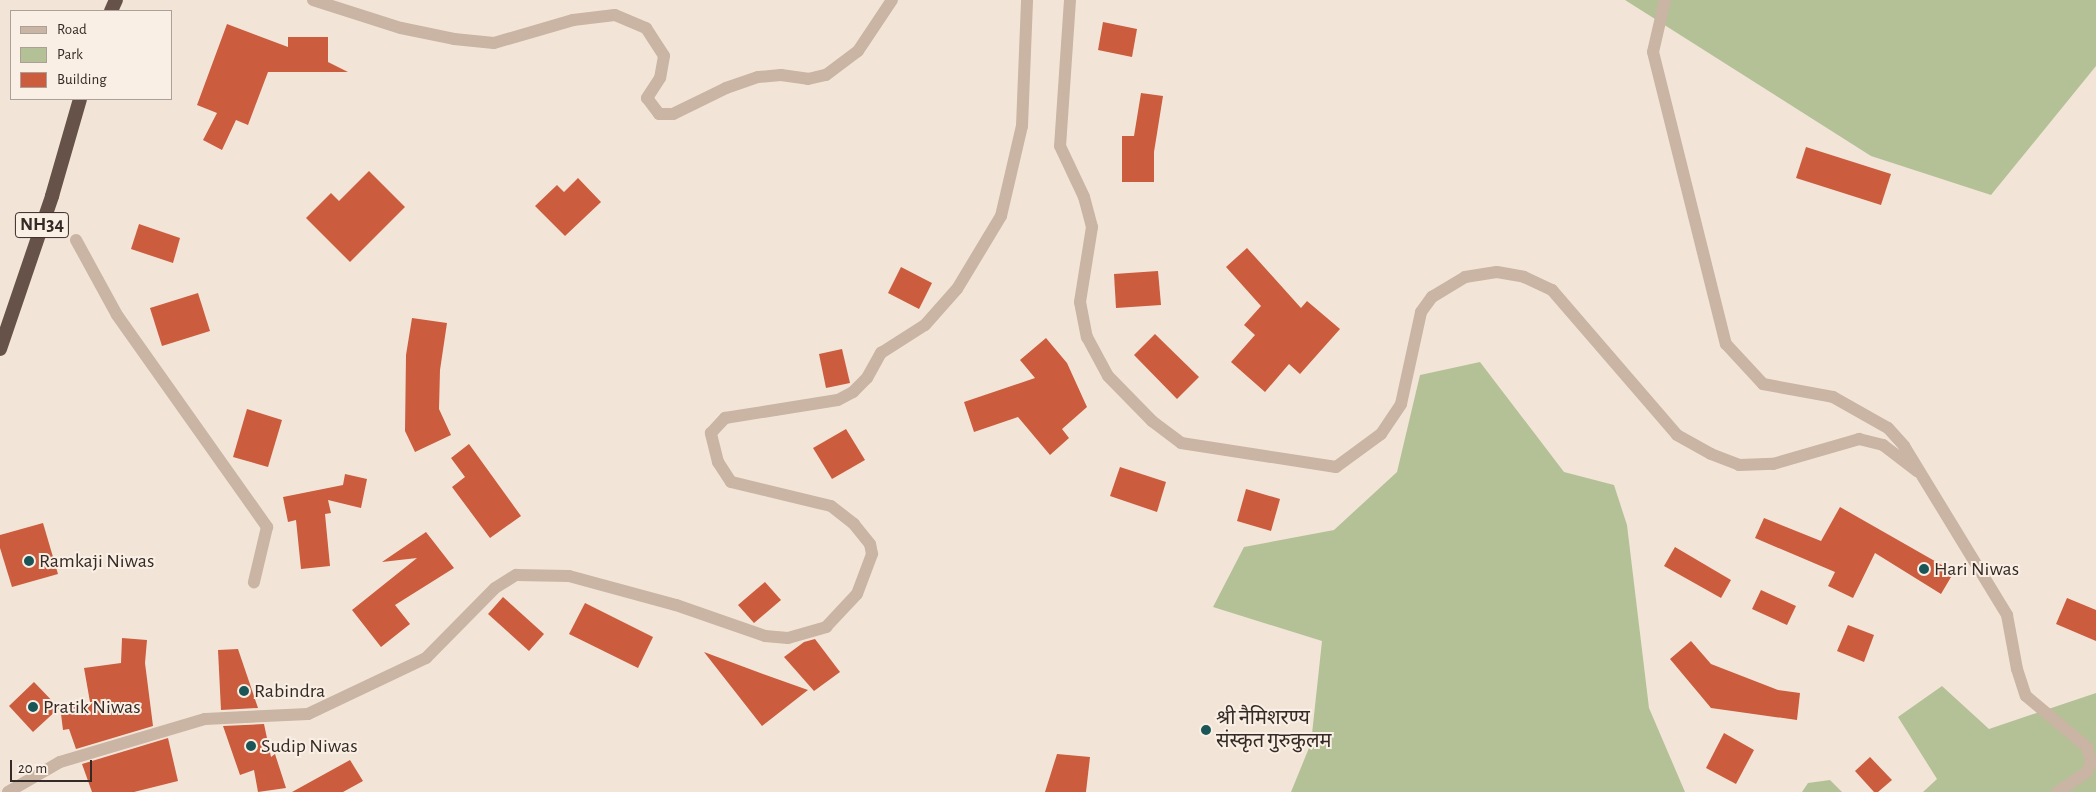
<!DOCTYPE html>
<meta charset="utf-8">
<style>
body{margin:0}
#map{position:relative;width:2096px;height:792px;overflow:hidden;background:#f2e5d8;font-family:"Alegreya Sans","Noto Sans Devanagari",sans-serif}
div>[style]{position:absolute}
[style*='--x']{left:calc(var(--x)*1px);top:calc(var(--y)*1px);width:calc(var(--w)*1px);rotate:calc(var(--a)*1deg)}
.green>*{inset:0;background:#b4c197}
.building>*{inset:0;background:#cb5c3d}
.minor>*{height:12px;margin:-6px;padding:0 6px;transform-origin:6px;border-radius:6px;background:#cab4a3}
.trunk>*{height:14px;margin:-7px;padding:0 7px;transform-origin:7px;border-radius:7px;background:#675249}
.dots>*{width:14px;height:14px;translate:-50% -50%;box-sizing:border-box;border:2px solid #faefe4;border-radius:50%}
span{translate:-50% -50%;white-space:nowrap;text-align:center;line-height:1.15;-webkit-text-stroke:4px #faefe4;paint-order:stroke}
.shield-label span{padding:1px 4px;background:#faefe4;border:1px solid;border-radius:4px;-webkit-text-stroke-width:0}
.shield-label{font-size:19px;color:#352a26;font-weight:700}
.poi-label{font-size:20px;color:#352a26}
.left{translate:0 -50%;text-align:left}
.legend{position:absolute;left:10px;top:10px;width:162px;height:90px;box-sizing:border-box;background:#faefe4;border:1px solid #aba098;margin:0;padding:6px 9px;list-style:none;font-size:15px;color:#352a26}
.legend li{display:flex;align-items:center;gap:10px;height:25px}
.legend b{width:25px;border:1px solid #aba098}
.scale{position:absolute;left:10px;top:760px;width:82px;height:22px;box-sizing:border-box;border:2px solid #352a26;border-top:0;padding-left:6px;font-size:15px;line-height:18px;white-space:nowrap;color:#352a26;-webkit-text-stroke:4px #faefe4;paint-order:stroke}
</style>
<div id="map">
<div class="green">
<i style="clip-path:polygon(1625px 0,2096px 0,2096px 66px,1991px 195px,1871px 156px)"></i>
<i style="clip-path:polygon(1480px 362px,1564px 472px,1614px 485px,1627px 525px,1649px 708px,1685px 792px,1291px 792px,1311px 743px,1322px 641px,1213px 607px,1244px 547px,1334px 530px,1397px 472px,1420px 375px)"></i>
<i style="clip-path:polygon(1942px 686px,1989px 729px,2096px 693px,2096px 792px,1923px 792px,1937px 779px,1898px 717px)"></i>
<i style="clip-path:polygon(1830px 780px,1842px 792px,1802px 792px,1808px 783px)"></i>
</div>
<div class="building">
<i style="clip-path:polygon(1103px 22px,1137px 29px,1132px 57px,1098px 50px)"></i>
<i style="clip-path:polygon(227px 24px,288px 47px,288px 37px,328px 37px,328px 62px,348px 72px,268px 72px,248px 125px,236px 120px,222px 150px,203px 140px,217px 113px,197px 105px)"></i>
<i style="clip-path:polygon(1141px 93px,1163px 96px,1154px 152px,1154px 182px,1122px 182px,1122px 136px,1134px 136px)"></i>
<i style="clip-path:polygon(1806px 147px,1891px 174px,1881px 205px,1796px 178px)"></i>
<i style="clip-path:polygon(369px 171px,405px 207px,350px 262px,306px 218px,331px 193px,339px 201px)"></i>
<i style="clip-path:polygon(578px 178px,601px 202px,565px 236px,535px 206px,557px 185px,564px 192px)"></i>
<i style="clip-path:polygon(139px 224px,180px 238px,173px 263px,131px 249px)"></i>
<i style="clip-path:polygon(1247px 248px,1301px 308px,1307px 301px,1340px 329px,1300px 374px,1289px 364px,1265px 392px,1231px 362px,1255px 335px,1244px 325px,1261px 306px,1226px 267px)"></i>
<i style="clip-path:polygon(901px 267px,932px 283px,919px 309px,888px 293px)"></i>
<i style="clip-path:polygon(1158px 271px,1161px 305px,1116px 308px,1114px 274px)"></i>
<i style="clip-path:polygon(198px 293px,210px 331px,162px 346px,150px 308px)"></i>
<i style="clip-path:polygon(412px 318px,447px 323px,440px 370px,439px 409px,451px 435px,415px 452px,405px 431px,406px 355px)"></i>
<i style="clip-path:polygon(1155px 334px,1199px 377px,1177px 399px,1134px 355px)"></i>
<i style="clip-path:polygon(1046px 338px,1067px 363px,1087px 407px,1062px 429px,1069px 438px,1050px 455px,1018px 417px,974px 432px,964px 402px,1035px 378px,1020px 360px)"></i>
<i style="clip-path:polygon(842px 349px,850px 383px,826px 388px,819px 354px)"></i>
<i style="clip-path:polygon(247px 409px,282px 420px,268px 467px,233px 457px)"></i>
<i style="clip-path:polygon(846px 429px,865px 460px,832px 479px,813px 448px)"></i>
<i style="clip-path:polygon(469px 444px,521px 516px,490px 538px,452px 487px,465px 477px,451px 458px)"></i>
<i style="clip-path:polygon(1120px 467px,1166px 482px,1157px 512px,1110px 496px)"></i>
<i style="clip-path:polygon(345px 474px,367px 479px,361px 508px,328px 500px,331px 513px,325px 514px,330px 566px,301px 569px,296px 520px,288px 522px,283px 497px,343px 485px)"></i>
<i style="clip-path:polygon(1246px 489px,1280px 499px,1271px 531px,1237px 521px)"></i>
<i style="clip-path:polygon(1840px 507px,1954px 572px,1941px 594px,1875px 553px,1853px 598px,1828px 586px,1835px 572px,1755px 538px,1764px 518px,1821px 541px)"></i>
<i style="clip-path:polygon(43px 523px,58px 574px,12px 587px,0 548px,0 535px)"></i>
<i style="clip-path:polygon(426px 532px,454px 568px,395px 605px,410px 624px,381px 647px,352px 610px,417px 558px,382px 562px)"></i>
<i style="clip-path:polygon(1675px 547px,1731px 580px,1721px 598px,1664px 566px)"></i>
<i style="clip-path:polygon(765px 582px,781px 600px,754px 623px,738px 605px)"></i>
<i style="clip-path:polygon(1761px 590px,1796px 606px,1787px 625px,1752px 609px)"></i>
<i style="clip-path:polygon(503px 597px,544px 634px,529px 651px,488px 614px)"></i>
<i style="clip-path:polygon(2067px 598px,2096px 610px,2096px 641px,2056px 624px)"></i>
<i style="clip-path:polygon(585px 603px,653px 637px,638px 668px,569px 634px)"></i>
<i style="clip-path:polygon(1848px 625px,1874px 635px,1864px 662px,1837px 651px)"></i>
<i style="clip-path:polygon(122px 638px,147px 640px,145px 663px,153px 726px,76px 749px,69px 729px,63px 730px,60px 706px,90px 702px,84px 668px,121px 663px)"></i>
<i style="clip-path:polygon(815px 639px,840px 672px,814px 691px,784px 657px,804px 642px)"></i>
<i style="clip-path:polygon(1691px 641px,1711px 664px,1778px 690px,1800px 693px,1797px 720px,1711px 708px,1670px 659px)"></i>
<i style="clip-path:polygon(238px 649px,258px 708px,221px 710px,218px 650px)"></i>
<i style="clip-path:polygon(704px 652px,763px 674px,808px 690px,762px 726px)"></i>
<i style="clip-path:polygon(34px 682px,59px 708px,33px 732px,9px 706px)"></i>
<i style="clip-path:polygon(264px 724px,271px 757px,275px 754px,286px 788px,258px 792px,254px 770px,240px 775px,223px 726px)"></i>
<i style="clip-path:polygon(1724px 733px,1754px 750px,1736px 784px,1706px 768px)"></i>
<i style="clip-path:polygon(168px 738px,178px 781px,134px 792px,92px 792px,82px 764px)"></i>
<i style="clip-path:polygon(1057px 754px,1090px 757px,1086px 792px,1045px 792px)"></i>
<i style="clip-path:polygon(1870px 757px,1892px 780px,1878px 792px,1874px 792px,1855px 771px)"></i>
<i style="clip-path:polygon(350px 760px,363px 781px,343px 792px,292px 792px)"></i>
</div>
<div class="minor">
<i style="--x:313;--y:0;--w:92;--a:17.7"></i>
<i style="--x:401;--y:28;--w:54;--a:11.7"></i>
<i style="--x:454;--y:39;--w:40;--a:5.7"></i>
<i style="--x:494;--y:43;--w:82;--a:-16.2"></i>
<i style="--x:573;--y:20;--w:42;--a:-6.8"></i>
<i style="--x:615;--y:15;--w:34;--a:23"></i>
<i style="--x:646;--y:28;--w:33;--a:57"></i>
<i style="--x:664;--y:56;--w:22;--a:100"></i>
<i style="--x:660;--y:78;--w:24;--a:123"></i>
<i style="--x:647;--y:98;--w:20;--a:53"></i>
<i style="--x:659;--y:114;--w:14;--a:0"></i>
<i style="--x:673;--y:114;--w:59;--a:-26.1"></i>
<i style="--x:726;--y:88;--w:34;--a:-19"></i>
<i style="--x:758;--y:77;--w:23;--a:-5"></i>
<i style="--x:781;--y:75;--w:27;--a:8"></i>
<i style="--x:808;--y:79;--w:18;--a:-13"></i>
<i style="--x:826;--y:75;--w:40;--a:-37"></i>
<i style="--x:858;--y:51;--w:61;--a:-56.3"></i>
<i style="--x:1070;--y:0;--w:146;--a:93.9"></i>
<i style="--x:1060;--y:146;--w:56;--a:64.8"></i>
<i style="--x:1084;--y:197;--w:31;--a:75"></i>
<i style="--x:1092;--y:227;--w:76;--a:99.1"></i>
<i style="--x:1080;--y:302;--w:36;--a:79"></i>
<i style="--x:1087;--y:337;--w:44;--a:61.7"></i>
<i style="--x:1108;--y:376;--w:63;--a:45.6"></i>
<i style="--x:1152;--y:421;--w:36;--a:37"></i>
<i style="--x:1181;--y:443;--w:157;--a:8.8"></i>
<i style="--x:1336;--y:467;--w:56;--a:-36.3"></i>
<i style="--x:1381;--y:434;--w:36;--a:-56"></i>
<i style="--x:1401;--y:404;--w:94;--a:-77.7"></i>
<i style="--x:1421;--y:312;--w:19;--a:-54"></i>
<i style="--x:1432;--y:297;--w:39;--a:-31"></i>
<i style="--x:1465;--y:277;--w:32;--a:-9"></i>
<i style="--x:1497;--y:272;--w:27;--a:10"></i>
<i style="--x:1524;--y:277;--w:31;--a:25"></i>
<i style="--x:1552;--y:290;--w:191;--a:49.2"></i>
<i style="--x:1677;--y:435;--w:39;--a:29"></i>
<i style="--x:1711;--y:454;--w:30;--a:21"></i>
<i style="--x:1739;--y:465;--w:34;--a:-2"></i>
<i style="--x:1773;--y:464;--w:90;--a:-16.2"></i>
<i style="--x:1859;--y:439;--w:25;--a:14"></i>
<i style="--x:1883;--y:445;--w:43;--a:37.4"></i>
<i style="--x:1665;--y:0;--w:53;--a:103"></i>
<i style="--x:1653;--y:52;--w:301;--a:76"></i>
<i style="--x:1726;--y:344;--w:54;--a:47.2"></i>
<i style="--x:1763;--y:384;--w:71;--a:10.5"></i>
<i style="--x:1833;--y:397;--w:63;--a:29.4"></i>
<i style="--x:1888;--y:428;--w:24;--a:48"></i>
<i style="--x:1904;--y:446;--w:198;--a:58.6"></i>
<i style="--x:2007;--y:615;--w:55;--a:79.5"></i>
<i style="--x:2017;--y:669;--w:28;--a:72"></i>
<i style="--x:2026;--y:696;--w:80;--a:39.9"></i>
<i style="--x:2087;--y:747;--w:16;--a:75"></i>
<i style="--x:2091;--y:762;--w:11;--a:112"></i>
<i style="--x:2087;--y:772;--w:36;--a:146"></i>
<i style="--x:76;--y:240;--w:85;--a:61.3"></i>
<i style="--x:117;--y:315;--w:260;--a:54.7"></i>
<i style="--x:267;--y:527;--w:57;--a:103.3"></i>
<i style="--x:8;--y:792;--w:60;--a:-30"></i>
<i style="--x:60;--y:762;--w:151;--a:-16.5"></i>
<i style="--x:205;--y:719;--w:103;--a:-2.8"></i>
<i style="--x:308;--y:714;--w:131;--a:-25.4"></i>
<i style="--x:426;--y:658;--w:98;--a:-45.4"></i>
<i style="--x:495;--y:588;--w:25;--a:-32"></i>
<i style="--x:516;--y:575;--w:53;--a:1.1"></i>
<i style="--x:569;--y:576;--w:111;--a:15.2"></i>
<i style="--x:676;--y:605;--w:94;--a:19.2"></i>
<i style="--x:765;--y:636;--w:23;--a:5"></i>
<i style="--x:788;--y:638;--w:40;--a:-16"></i>
<i style="--x:826;--y:627;--w:45;--a:-46.8"></i>
<i style="--x:857;--y:594;--w:43;--a:-69.4"></i>
<i style="--x:872;--y:554;--w:10;--a:-101"></i>
<i style="--x:870;--y:544;--w:26;--a:-129"></i>
<i style="--x:854;--y:524;--w:29;--a:-142"></i>
<i style="--x:831;--y:506;--w:103;--a:-166.5"></i>
<i style="--x:731;--y:482;--w:24;--a:-123"></i>
<i style="--x:718;--y:462;--w:30;--a:-104"></i>
<i style="--x:711;--y:433;--w:21;--a:-47"></i>
<i style="--x:725;--y:418;--w:114;--a:-9.1"></i>
<i style="--x:838;--y:400;--w:17;--a:-28"></i>
<i style="--x:853;--y:392;--w:20;--a:-45"></i>
<i style="--x:867;--y:378;--w:29;--a:-61"></i>
<i style="--x:881;--y:353;--w:52;--a:-32.5"></i>
<i style="--x:925;--y:325;--w:48;--a:-48.4"></i>
<i style="--x:957;--y:289;--w:85;--a:-58.9"></i>
<i style="--x:1001;--y:216;--w:92;--a:-76.9"></i>
<i style="--x:1022;--y:126;--w:126;--a:-87.7"></i>
</div>
<div class="trunk">
<i style="--x:111;--y:11;--w:12;--a:-66"></i>
<i style="--x:0;--y:349;--w:162;--a:-71.2"></i>
<i style="--x:52;--y:196;--w:101;--a:-73.9"></i>
</div>
<div class="dots">
<i style="left:29px;top:561px;background:#1a5558"></i>
<i style="left:1924px;top:569px;background:#1a5558"></i>
<i style="left:244px;top:691px;background:#1a5558"></i>
<i style="left:33px;top:707px;background:#1a5558"></i>
<i style="left:1206px;top:730px;background:#1a5558"></i>
<i style="left:251px;top:746px;background:#1a5558"></i>
</div>
<div class="shield-label">
<span style="left:42px;top:225px">NH34</span>
</div>
<div class="poi-label">
<span class="left" style="left:39px;top:561px">Ramkaji Niwas</span>
<span class="left" style="left:1934px;top:569px">Hari Niwas</span>
<span class="left" style="left:254px;top:691px">Rabindra</span>
<span class="left" style="left:43px;top:707px">Pratik Niwas</span>
<span class="left" style="left:1216px;top:730px">श्री नैमिशरण्य<br>संस्कृत गुरुकुलम</span>
<span class="left" style="left:261px;top:746px">Sudip Niwas</span>
</div>
<ul class="legend">
<li><b style="height:6px;background:#cab4a3"></b>Road</li>
<li><b style="height:14px;background:#b4c197"></b>Park</li>
<li><b style="height:14px;background:#cb5c3d"></b>Building</li>
</ul>
<div class="scale">20 m</div>
</div>
